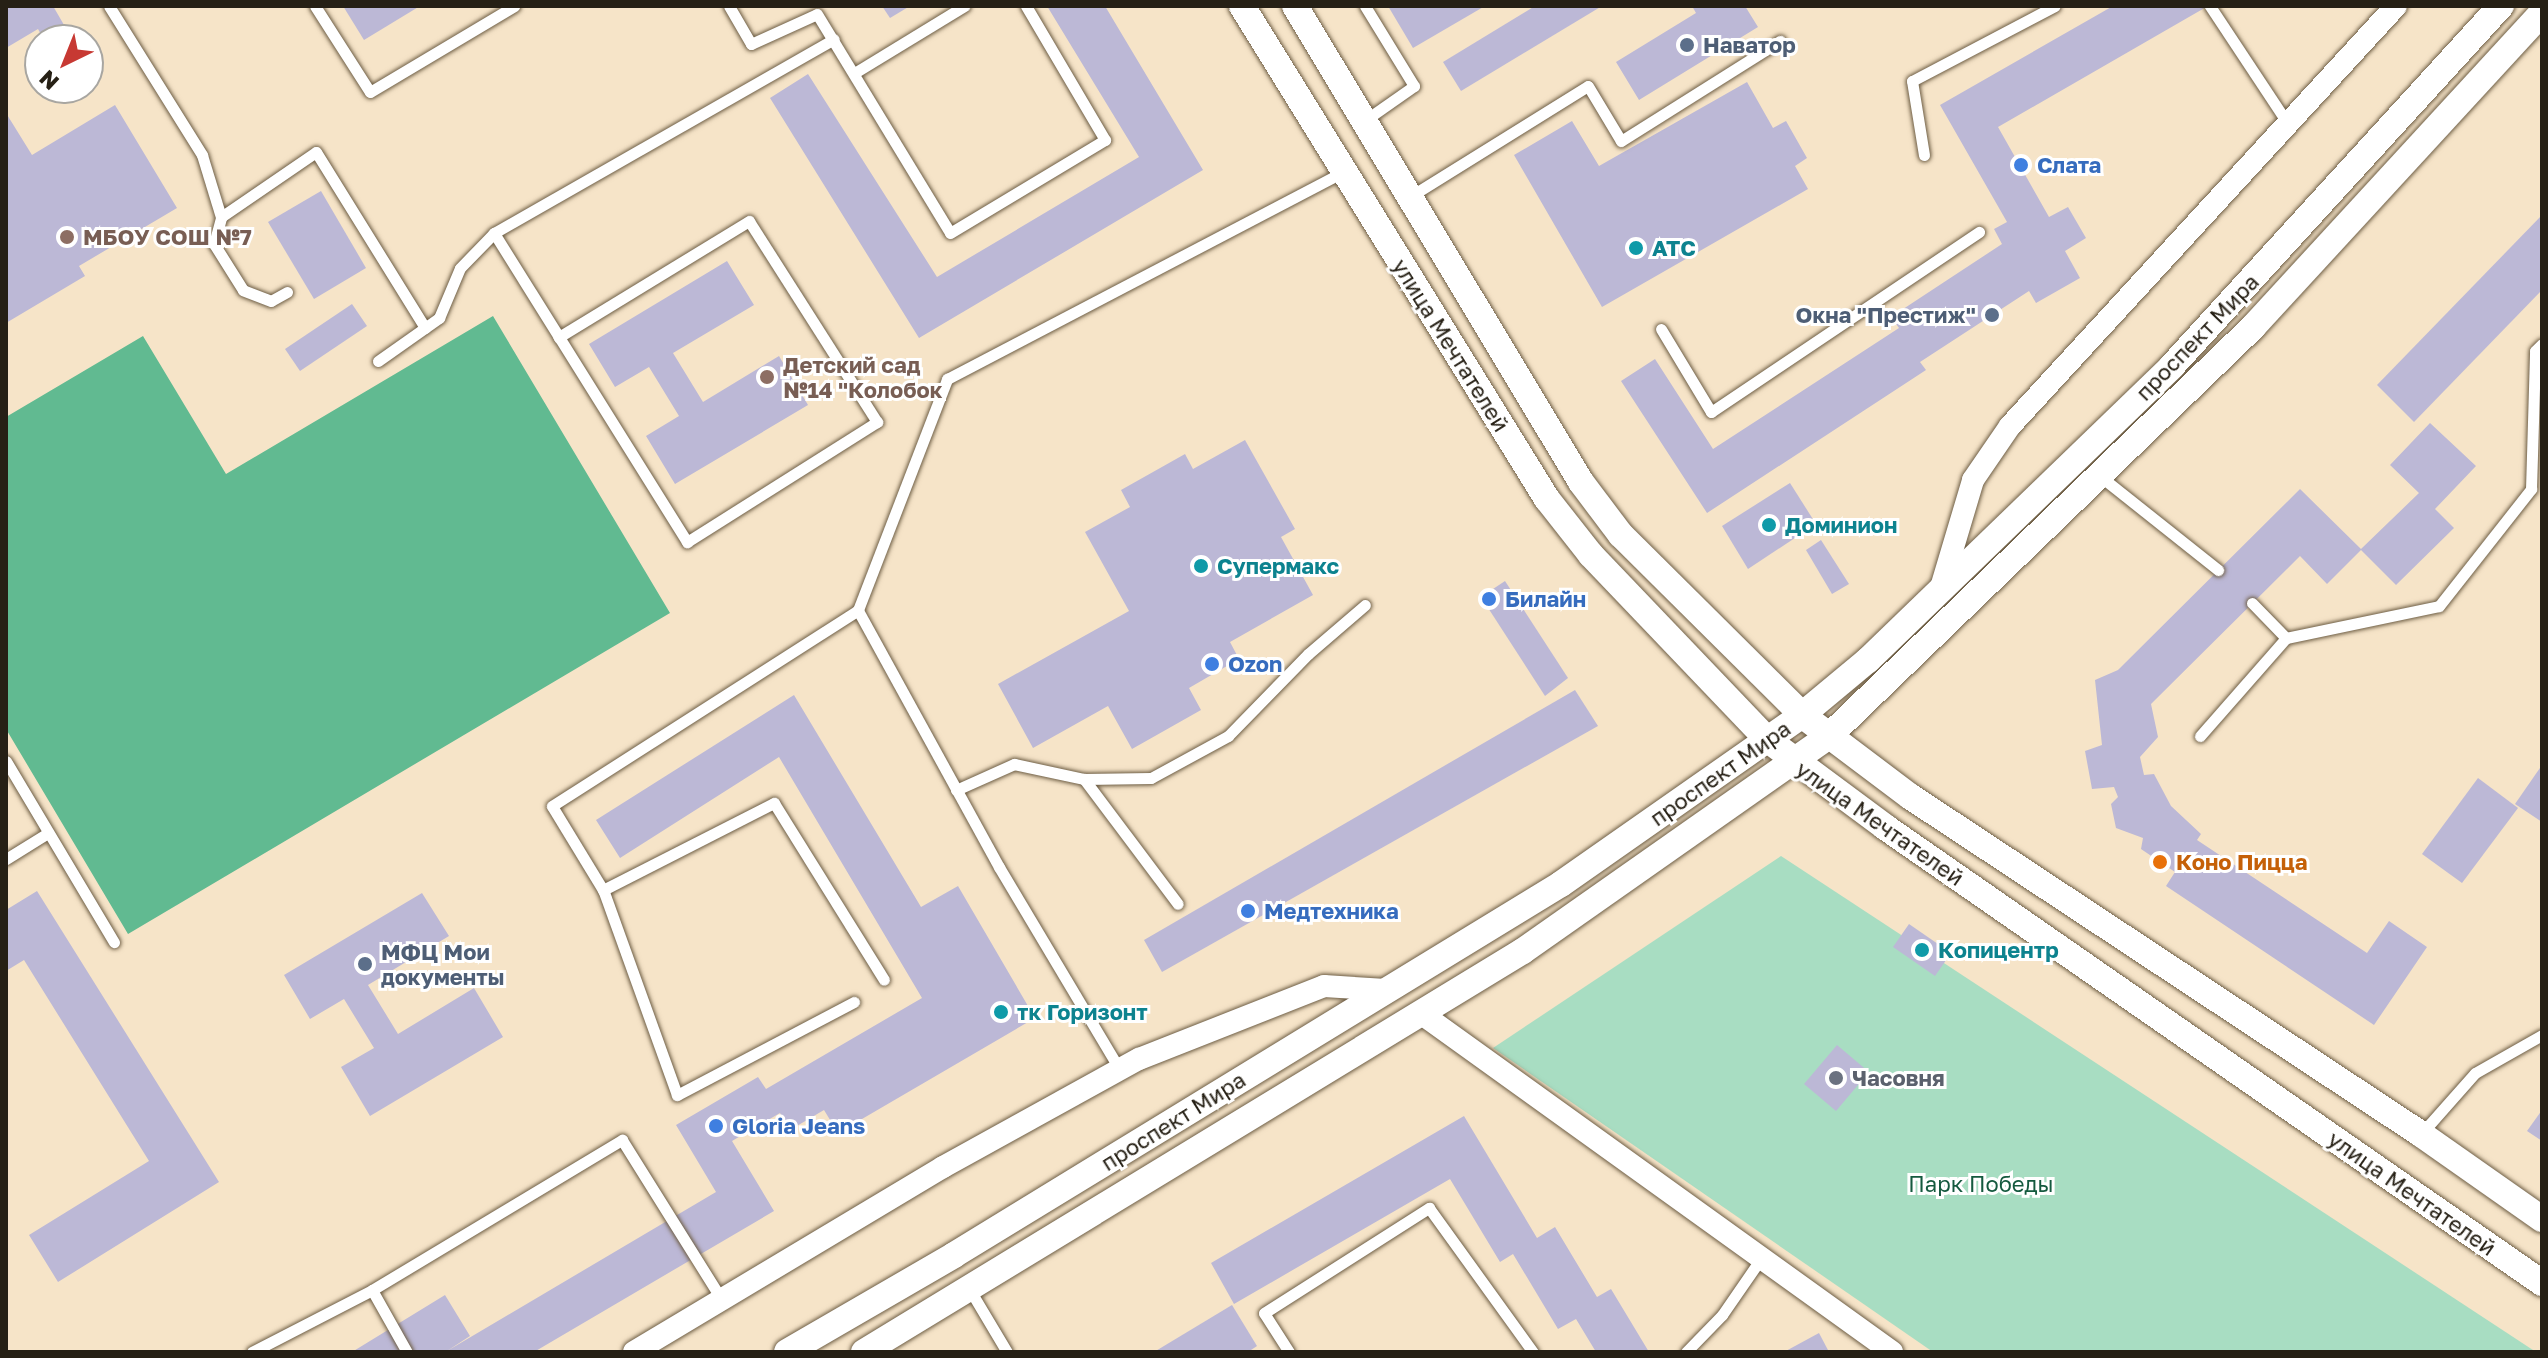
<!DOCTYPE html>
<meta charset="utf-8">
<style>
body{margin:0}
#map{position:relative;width:2548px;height:1358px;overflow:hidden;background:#f6e4c8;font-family:"Golos Text",sans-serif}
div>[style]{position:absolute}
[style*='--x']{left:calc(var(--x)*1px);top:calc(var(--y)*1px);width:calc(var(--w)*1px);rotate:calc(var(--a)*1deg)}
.green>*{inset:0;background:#a8ddc2}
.forest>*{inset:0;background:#61ba91}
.building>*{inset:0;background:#bcb8d6}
.roads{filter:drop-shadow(0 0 2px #6d5d44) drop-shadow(0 0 2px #6d5d44)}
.service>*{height:11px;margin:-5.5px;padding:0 5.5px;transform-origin:5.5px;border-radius:5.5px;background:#fff}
.minor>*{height:22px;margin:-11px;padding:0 11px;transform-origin:11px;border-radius:11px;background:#fff}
.tertiary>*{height:26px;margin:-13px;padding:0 13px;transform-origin:13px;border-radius:13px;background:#fff}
.dots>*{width:22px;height:22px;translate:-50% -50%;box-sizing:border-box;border:4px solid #fff;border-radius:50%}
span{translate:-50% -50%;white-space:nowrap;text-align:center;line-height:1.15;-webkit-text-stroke:6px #fff;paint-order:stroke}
.service-label{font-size:22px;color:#4e5e75;font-weight:700}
.left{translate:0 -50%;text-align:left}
.right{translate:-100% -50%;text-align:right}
.shop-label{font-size:22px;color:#366cbe;font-weight:700}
.education-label{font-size:22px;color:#785e54;font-weight:700}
.culture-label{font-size:22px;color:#0d838f;font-weight:700}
.street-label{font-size:22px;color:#262015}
.food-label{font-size:22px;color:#c56008;font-weight:700}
.worship-label{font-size:22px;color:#5b616d;font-weight:700}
.park-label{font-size:22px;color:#155a3f}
.frame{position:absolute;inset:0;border:8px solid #262015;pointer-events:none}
.north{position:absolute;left:24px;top:24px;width:80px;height:80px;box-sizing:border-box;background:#fff;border:2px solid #a8a6a1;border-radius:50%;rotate:223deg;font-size:22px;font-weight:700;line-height:32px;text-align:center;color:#262015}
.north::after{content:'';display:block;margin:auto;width:28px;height:36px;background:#c73933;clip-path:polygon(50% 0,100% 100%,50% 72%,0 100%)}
</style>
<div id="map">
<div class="green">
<i style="clip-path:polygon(1781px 856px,2536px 1352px,1933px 1352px,1493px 1048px)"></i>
</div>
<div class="forest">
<i style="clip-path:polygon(493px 316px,670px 613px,128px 934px,6px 729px,6px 417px,143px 336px,226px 474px)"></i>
</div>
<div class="building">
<i style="clip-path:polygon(6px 6px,53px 6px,71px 37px,44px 40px,38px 29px,6px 48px)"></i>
<i style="clip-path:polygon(343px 6px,420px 6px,364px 40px)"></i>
<i style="clip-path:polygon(882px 6px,910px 6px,890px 18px)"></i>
<i style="clip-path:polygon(1047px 6px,1105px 6px,1203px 170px,919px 338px,770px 98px,808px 74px,937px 277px,1139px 157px)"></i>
<i style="clip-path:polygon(1388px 6px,1485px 6px,1413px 48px)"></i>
<i style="clip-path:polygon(1535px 6px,1602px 6px,1461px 91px,1443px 62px)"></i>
<i style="clip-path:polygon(1692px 6px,1745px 6px,1758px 27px,1639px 100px,1616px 62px,1696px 13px)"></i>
<i style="clip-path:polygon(2113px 6px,2208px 6px,1998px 127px,2049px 217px,2068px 207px,2086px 238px,2065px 251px,2080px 278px,2036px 303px,2029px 291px,1920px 362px,1926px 370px,1707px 513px,1621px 381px,1655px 359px,1713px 449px,1899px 328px,1891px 317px,2002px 244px,1994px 229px,2007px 222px,1940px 105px)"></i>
<i style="clip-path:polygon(1747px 82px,1773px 128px,1786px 121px,1807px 158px,1795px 166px,1808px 189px,1602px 307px,1514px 155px,1572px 121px,1599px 166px)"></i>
<i style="clip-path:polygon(115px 105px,177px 208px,79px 266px,85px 276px,6px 323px,6px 113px,32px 155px)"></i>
<i style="clip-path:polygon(321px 191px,366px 268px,314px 299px,268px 222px)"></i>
<i style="clip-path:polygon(2542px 215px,2542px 290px,2414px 422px,2377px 385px)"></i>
<i style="clip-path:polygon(727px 261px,754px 305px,673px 353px,703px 402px,779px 356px,808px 405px,675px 484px,646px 436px,679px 416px,649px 367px,615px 387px,589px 344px)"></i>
<i style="clip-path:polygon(352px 304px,367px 326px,300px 371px,285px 349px)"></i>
<i style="clip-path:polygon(2430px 423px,2476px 466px,2435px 509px,2454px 528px,2396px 585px,2361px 550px,2327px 584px,2300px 556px,2151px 704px,2158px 737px,2140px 757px,2144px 775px,2154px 774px,2171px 806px,2201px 834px,2197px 840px,2367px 953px,2389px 921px,2427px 947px,2374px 1025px,2166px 886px,2175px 872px,2141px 849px,2143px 838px,2116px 828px,2111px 804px,2118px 797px,2114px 787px,2092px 789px,2085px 751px,2102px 745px,2095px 680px,2118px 670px,2300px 489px,2361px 549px,2419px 493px,2390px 465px)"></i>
<i style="clip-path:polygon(1245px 440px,1295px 529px,1281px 537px,1313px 595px,1230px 642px,1239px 659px,1189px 688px,1201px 710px,1132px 749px,1108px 706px,1033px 748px,998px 684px,1129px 611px,1085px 532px,1130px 507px,1121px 490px,1185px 454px,1193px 469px)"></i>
<i style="clip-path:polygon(1790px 483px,1816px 524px,1748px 569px,1722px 526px)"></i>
<i style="clip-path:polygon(1821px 540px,1849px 584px,1832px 594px,1806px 550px)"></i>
<i style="clip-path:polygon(1505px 581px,1568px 678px,1545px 696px,1481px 597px)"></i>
<i style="clip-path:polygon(1575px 690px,1598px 726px,1162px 972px,1144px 940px)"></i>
<i style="clip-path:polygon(794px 695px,921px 907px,958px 886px,1035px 1018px,838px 1133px,824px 1110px,790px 1130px,780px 1113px,732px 1141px,774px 1211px,534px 1352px,352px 1352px,445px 1295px,470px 1336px,447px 1351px,716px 1192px,676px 1125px,758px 1077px,766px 1089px,922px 998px,779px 757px,620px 858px,596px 820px)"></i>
<i style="clip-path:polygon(2542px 765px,2542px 822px,2515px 804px)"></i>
<i style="clip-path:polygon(2478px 778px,2518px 808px,2462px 883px,2422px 854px)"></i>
<i style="clip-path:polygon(37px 891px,219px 1182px,58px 1282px,29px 1235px,149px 1161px,24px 960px,6px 971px,6px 910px)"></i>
<i style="clip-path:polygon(422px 893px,449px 936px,368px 985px,398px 1034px,474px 988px,503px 1037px,370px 1116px,341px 1067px,374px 1048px,344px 999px,310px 1019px,284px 975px)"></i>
<i style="clip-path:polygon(1909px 924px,1951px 953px,1935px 976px,1893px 947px)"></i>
<i style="clip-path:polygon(1837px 1045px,1869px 1072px,1836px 1111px,1804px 1084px)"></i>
<i style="clip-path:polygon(2542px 1110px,2542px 1141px,2527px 1131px)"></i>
<i style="clip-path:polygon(1464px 1116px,1537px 1238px,1555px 1227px,1597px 1297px,1611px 1289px,1649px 1352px,1596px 1352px,1576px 1319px,1558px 1329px,1513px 1254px,1500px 1262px,1450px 1179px,1234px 1304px,1211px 1263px)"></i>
<i style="clip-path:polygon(1232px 1305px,1257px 1346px,1248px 1352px,1154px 1352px)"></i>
<i style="clip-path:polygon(1819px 1333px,1829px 1352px,1784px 1352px)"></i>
</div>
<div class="roads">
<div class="service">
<i style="--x:109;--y:6;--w:176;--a:58"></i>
<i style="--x:202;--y:155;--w:65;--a:73"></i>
<i style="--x:315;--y:6;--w:102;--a:57.4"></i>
<i style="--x:370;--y:92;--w:168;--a:-30.8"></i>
<i style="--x:729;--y:6;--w:44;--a:59.9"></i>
<i style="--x:751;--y:44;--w:72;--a:-24.4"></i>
<i style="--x:817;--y:14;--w:256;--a:58.7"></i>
<i style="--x:950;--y:233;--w:181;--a:-31"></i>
<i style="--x:1105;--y:140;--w:156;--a:-120.5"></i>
<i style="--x:2210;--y:6;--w:141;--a:56.5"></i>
<i style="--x:856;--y:72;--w:127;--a:-31.4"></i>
<i style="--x:1364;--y:121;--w:61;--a:-35"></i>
<i style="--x:1414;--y:86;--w:94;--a:-121.5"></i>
<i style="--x:1924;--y:155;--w:75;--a:-99.2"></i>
<i style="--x:1912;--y:81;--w:161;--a:-27.7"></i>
<i style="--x:1411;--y:196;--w:208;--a:-31.9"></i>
<i style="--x:1588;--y:86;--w:64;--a:59"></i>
<i style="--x:1621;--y:141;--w:188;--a:-32.2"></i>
<i style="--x:494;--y:233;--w:123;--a:58"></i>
<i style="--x:559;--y:337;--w:242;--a:58"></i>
<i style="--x:687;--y:542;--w:225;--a:-32.3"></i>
<i style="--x:877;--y:422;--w:238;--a:-122.5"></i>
<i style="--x:749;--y:221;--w:223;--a:148.6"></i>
<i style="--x:287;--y:292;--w:18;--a:151"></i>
<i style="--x:271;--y:301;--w:30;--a:-159"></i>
<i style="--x:243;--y:290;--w:54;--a:-122.2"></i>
<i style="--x:214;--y:244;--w:28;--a:-75"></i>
<i style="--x:221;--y:217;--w:115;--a:-34.4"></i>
<i style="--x:316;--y:152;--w:207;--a:58.2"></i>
<i style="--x:1661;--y:329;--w:97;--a:58.9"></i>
<i style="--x:1711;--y:412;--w:323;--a:-33.9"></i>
<i style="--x:378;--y:361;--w:75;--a:-35.2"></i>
<i style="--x:439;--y:318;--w:54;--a:-67.2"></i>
<i style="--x:460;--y:268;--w:49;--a:-45.8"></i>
<i style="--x:494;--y:233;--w:391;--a:-29.7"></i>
<i style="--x:2100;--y:476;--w:151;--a:38.5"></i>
<i style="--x:2252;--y:603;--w:49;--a:45.8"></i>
<i style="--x:2286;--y:638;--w:156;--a:-11.8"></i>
<i style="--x:2439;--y:606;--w:149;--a:-51.8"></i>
<i style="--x:2531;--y:489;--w:138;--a:-88.3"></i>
<i style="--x:2535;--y:351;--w:10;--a:-45"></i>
<i style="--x:2200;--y:736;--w:130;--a:-48.7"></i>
<i style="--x:6;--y:761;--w:211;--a:59.2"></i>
<i style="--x:1084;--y:779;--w:156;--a:53.1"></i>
<i style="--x:956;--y:790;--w:64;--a:-24.1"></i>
<i style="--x:1014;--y:764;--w:72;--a:12.1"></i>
<i style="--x:1084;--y:779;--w:67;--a:-0.9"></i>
<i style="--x:1151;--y:778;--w:88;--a:-28.6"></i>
<i style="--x:1228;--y:736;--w:115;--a:-45.7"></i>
<i style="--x:1308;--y:654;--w:75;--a:-40.7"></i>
<i style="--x:6;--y:859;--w:49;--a:-31.8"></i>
<i style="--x:603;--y:890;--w:192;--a:-27"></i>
<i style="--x:774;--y:803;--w:208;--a:58.1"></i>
<i style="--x:854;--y:1002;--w:200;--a:152.3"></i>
<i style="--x:677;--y:1095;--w:218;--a:-109.8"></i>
<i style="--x:603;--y:890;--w:98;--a:-121.3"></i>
<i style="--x:552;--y:806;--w:363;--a:-32.6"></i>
<i style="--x:1120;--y:1070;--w:236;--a:-120.8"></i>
<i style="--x:999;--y:867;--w:293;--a:-118.8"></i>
<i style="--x:858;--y:610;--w:248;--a:-68.9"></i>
<i style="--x:947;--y:379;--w:447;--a:-27.6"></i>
<i style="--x:2421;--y:1134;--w:81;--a:-48.5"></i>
<i style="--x:2475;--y:1073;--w:77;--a:-29.6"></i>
<i style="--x:372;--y:1290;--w:292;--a:-31"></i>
<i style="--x:622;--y:1140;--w:189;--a:58"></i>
<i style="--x:970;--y:1290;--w:72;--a:59.2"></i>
<i style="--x:252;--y:1352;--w:135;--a:-27.3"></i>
<i style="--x:372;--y:1290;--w:71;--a:60.6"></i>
<i style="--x:1289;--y:1352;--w:46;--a:-122.7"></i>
<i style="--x:1264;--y:1313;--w:196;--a:-32.5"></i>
<i style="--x:1429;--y:1208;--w:178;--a:54.2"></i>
<i style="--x:1686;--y:1352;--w:52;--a:-45.8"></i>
<i style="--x:1722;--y:1315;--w:67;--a:-55.4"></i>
</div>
<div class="minor">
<i style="--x:1940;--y:591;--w:116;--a:-73.4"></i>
<i style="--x:1973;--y:480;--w:65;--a:-55.6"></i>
<i style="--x:2010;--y:426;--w:570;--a:-47.42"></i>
<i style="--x:1422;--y:1014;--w:579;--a:35.72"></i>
<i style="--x:634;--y:1352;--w:360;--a:-30.9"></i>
<i style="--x:943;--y:1167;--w:224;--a:-28.9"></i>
<i style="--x:1139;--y:1059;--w:199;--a:-21.5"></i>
<i style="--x:1324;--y:986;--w:62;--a:3.7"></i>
</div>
<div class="tertiary">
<i style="--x:1242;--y:6;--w:580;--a:58.26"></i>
<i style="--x:1547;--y:499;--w:71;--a:51.8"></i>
<i style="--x:1591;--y:555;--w:256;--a:46.3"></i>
<i style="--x:1768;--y:740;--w:146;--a:36.6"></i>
<i style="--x:1885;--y:827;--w:800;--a:34.76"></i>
<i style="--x:1295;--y:6;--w:555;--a:59"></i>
<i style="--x:1581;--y:482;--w:66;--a:53"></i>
<i style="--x:1621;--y:535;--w:255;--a:44.8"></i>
<i style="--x:1802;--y:715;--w:136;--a:37"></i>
<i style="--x:1911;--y:797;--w:611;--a:33.46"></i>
<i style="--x:2421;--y:1134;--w:148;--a:35.1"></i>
<i style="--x:787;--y:1352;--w:193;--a:-30.1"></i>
<i style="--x:954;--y:1255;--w:711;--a:-31.43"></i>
<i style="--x:1561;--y:884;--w:294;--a:-35"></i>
<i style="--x:1802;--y:715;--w:86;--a:-39.8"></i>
<i style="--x:1868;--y:660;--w:423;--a:-44"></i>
<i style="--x:2172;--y:366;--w:488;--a:-47.6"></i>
<i style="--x:864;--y:1352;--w:771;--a:-31.32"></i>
<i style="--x:1523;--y:951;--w:373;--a:-35.1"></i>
<i style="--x:1828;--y:737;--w:591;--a:-43.97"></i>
<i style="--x:2253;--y:327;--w:427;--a:-47.4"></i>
</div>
</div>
<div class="dots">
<i style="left:1687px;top:45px;background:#5c6f8a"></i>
<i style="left:2021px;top:165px;background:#3f7fe0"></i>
<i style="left:67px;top:237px;background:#8d6e63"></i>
<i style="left:1636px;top:248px;background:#0f9aa8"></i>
<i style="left:1992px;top:315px;background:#5c6f8a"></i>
<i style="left:767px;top:377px;background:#8d6e63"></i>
<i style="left:1769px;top:525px;background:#0f9aa8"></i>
<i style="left:1201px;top:566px;background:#0f9aa8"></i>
<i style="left:1489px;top:599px;background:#3f7fe0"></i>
<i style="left:1212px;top:664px;background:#3f7fe0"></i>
<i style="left:2160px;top:862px;background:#e8710a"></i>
<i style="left:1248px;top:911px;background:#3f7fe0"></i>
<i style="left:1922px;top:950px;background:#0f9aa8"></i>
<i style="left:365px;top:964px;background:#5c6f8a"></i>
<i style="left:1001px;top:1012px;background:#0f9aa8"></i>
<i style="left:1836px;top:1078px;background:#6b7280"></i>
<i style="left:716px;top:1126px;background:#3f7fe0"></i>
</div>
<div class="service-label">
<span class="left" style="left:1703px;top:45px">Наватор</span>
<span class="right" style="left:1976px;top:315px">Окна "Престиж"</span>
<span class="left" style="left:381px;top:964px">МФЦ Мои<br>документы</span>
</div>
<div class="shop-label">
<span class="left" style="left:2037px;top:165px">Слата</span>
<span class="left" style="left:1505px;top:599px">Билайн</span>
<span class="left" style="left:1228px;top:664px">Ozon</span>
<span class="left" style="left:1264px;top:911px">Медтехника</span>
<span class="left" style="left:732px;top:1126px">Gloria Jeans</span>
</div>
<div class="education-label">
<span class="left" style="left:83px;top:237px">МБОУ СОШ №7</span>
<span class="left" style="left:783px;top:377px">Детский сад<br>№14 "Колобок</span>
</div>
<div class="culture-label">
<span class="left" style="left:1652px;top:248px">АТС</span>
<span class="left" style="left:1785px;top:525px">Доминион</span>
<span class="left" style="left:1217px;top:566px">Супермакс</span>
<span class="left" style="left:1938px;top:950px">Копицентр</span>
<span class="left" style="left:1017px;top:1012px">тк Горизонт</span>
</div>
<div class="street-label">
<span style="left:2197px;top:337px;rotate:-46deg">проспект Мира</span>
<span style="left:1451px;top:345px;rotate:58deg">улица Мечтателей</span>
<span style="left:1720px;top:773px;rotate:-35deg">проспект Мира</span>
<span style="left:1880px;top:823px;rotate:35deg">улица Мечтателей</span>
<span style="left:1173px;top:1121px;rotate:-32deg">проспект Мира</span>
<span style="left:2412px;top:1193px;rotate:35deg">улица Мечтателей</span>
</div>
<div class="food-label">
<span class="left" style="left:2176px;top:862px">Коно Пицца</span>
</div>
<div class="worship-label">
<span class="left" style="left:1852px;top:1078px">Часовня</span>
</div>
<div class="park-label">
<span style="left:1981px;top:1184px">Парк Победы</span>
</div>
<div class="frame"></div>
<div class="north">N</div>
</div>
